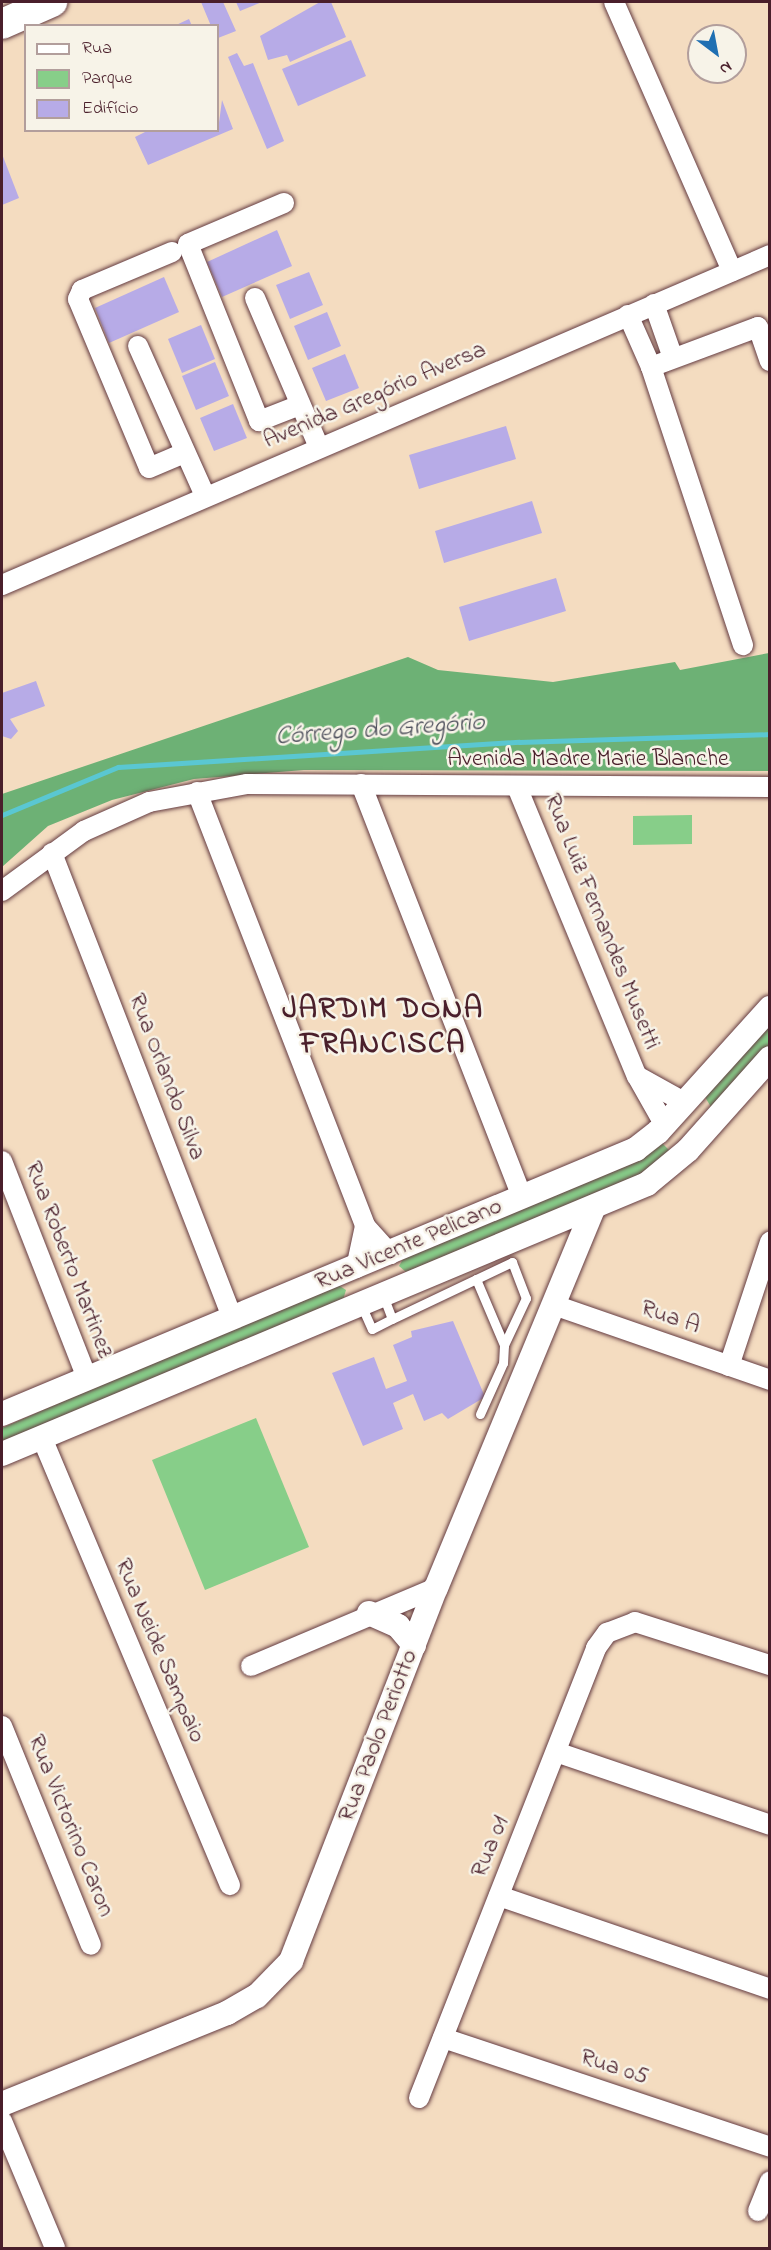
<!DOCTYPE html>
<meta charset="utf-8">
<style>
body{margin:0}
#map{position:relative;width:771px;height:2250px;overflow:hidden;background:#f4dcc0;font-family:"Indie Flower",sans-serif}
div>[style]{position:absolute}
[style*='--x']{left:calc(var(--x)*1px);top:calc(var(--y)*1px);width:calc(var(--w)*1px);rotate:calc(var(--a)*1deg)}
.green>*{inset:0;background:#87ce89}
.forest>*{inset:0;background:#6db175}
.stream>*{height:5px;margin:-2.5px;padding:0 2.5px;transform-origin:2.5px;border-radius:2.5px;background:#5ac7d2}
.building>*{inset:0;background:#b7abe7}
.roads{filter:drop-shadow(0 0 2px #643b41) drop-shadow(0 0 2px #643b41)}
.service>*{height:9px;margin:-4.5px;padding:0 4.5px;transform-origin:4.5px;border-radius:4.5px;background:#fff}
.minor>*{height:20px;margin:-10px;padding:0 10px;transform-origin:10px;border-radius:10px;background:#fff}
.tertiary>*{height:24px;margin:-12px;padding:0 12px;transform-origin:12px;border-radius:12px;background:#fff}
.primary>*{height:30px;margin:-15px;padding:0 15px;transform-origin:15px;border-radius:15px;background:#fff}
span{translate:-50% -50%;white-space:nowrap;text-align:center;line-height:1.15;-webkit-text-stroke:5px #f7f3e8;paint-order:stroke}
.street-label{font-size:24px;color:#4a1f2b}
.water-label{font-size:26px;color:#4f515d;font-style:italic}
.district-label{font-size:30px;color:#4a1f2b;font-weight:700;letter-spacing:1.5px}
.frame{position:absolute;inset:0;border:3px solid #4a1f2b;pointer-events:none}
.legend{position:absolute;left:24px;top:24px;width:195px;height:108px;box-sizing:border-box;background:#f7f3e8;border:2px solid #b29e9c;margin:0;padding:8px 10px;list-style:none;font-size:18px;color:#4a1f2b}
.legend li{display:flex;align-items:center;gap:12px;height:30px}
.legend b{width:30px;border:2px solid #b29e9c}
.north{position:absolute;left:687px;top:24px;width:60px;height:60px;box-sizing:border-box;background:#f7f3e8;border:2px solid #b29e9c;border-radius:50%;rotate:148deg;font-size:16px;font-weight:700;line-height:24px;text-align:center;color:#4a1f2b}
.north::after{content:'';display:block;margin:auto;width:21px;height:27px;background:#1f6fb2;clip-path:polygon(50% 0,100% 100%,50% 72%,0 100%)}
</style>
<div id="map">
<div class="green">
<i style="clip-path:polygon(692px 815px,692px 844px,633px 845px,633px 816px)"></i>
<i style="clip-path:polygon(769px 1021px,769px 1047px,711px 1107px,705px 1097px)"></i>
<i style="clip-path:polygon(661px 1142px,671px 1152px,662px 1166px,406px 1272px,399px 1266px,407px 1252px,634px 1163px)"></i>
<i style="clip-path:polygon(335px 1283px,346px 1290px,343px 1300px,2px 1448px,2px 1428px)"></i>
<i style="clip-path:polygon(256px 1418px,309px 1547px,205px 1590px,152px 1460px)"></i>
</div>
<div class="forest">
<i style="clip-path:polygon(769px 653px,769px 771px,304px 770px,194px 779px,112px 800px,48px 826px,2px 867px,2px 794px,408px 657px,438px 670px,553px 682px,675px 662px,680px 670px)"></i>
</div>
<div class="stream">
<i style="--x:2;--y:815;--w:126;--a:-22.5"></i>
<i style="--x:118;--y:767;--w:402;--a:-3.6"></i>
<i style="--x:519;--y:742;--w:251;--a:-1.8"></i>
</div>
<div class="building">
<i style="clip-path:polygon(201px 2px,223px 2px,236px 31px,218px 38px,218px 26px,211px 26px)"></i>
<i style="clip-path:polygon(236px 2px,262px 2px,240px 11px)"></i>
<i style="clip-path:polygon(320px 2px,331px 2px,346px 37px,290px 62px,287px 55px,268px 60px,260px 36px)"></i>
<i style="clip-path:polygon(189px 19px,192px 26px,174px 26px)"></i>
<i style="clip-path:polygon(351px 40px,366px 76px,298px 106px,282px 69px)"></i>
<i style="clip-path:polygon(237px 53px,244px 66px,253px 63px,284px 141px,267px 149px,228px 57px)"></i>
<i style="clip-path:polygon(222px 100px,233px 129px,148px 165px,135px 137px,149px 130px,218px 130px)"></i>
<i style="clip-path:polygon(2px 154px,19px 198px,2px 205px)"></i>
<i style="clip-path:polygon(277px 230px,292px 266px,222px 297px,207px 262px)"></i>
<i style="clip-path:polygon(309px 272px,323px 305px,290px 319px,276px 285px)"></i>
<i style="clip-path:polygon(164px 277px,179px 312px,109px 343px,95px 308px)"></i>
<i style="clip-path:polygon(327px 312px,341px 346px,308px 360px,294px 326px)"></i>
<i style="clip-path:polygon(201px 325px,215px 359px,182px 373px,168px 339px)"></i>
<i style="clip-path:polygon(345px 354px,359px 388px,326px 401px,312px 368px)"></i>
<i style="clip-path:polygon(215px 362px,229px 396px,196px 410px,182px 376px)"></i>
<i style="clip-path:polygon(233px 404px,247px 438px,214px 451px,200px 418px)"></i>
<i style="clip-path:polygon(506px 426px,516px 459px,419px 489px,409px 455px)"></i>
<i style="clip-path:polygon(532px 501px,542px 533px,444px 563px,435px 531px)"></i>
<i style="clip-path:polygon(556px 578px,566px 611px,469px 641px,459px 607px)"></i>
<i style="clip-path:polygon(36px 681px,45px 706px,10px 719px,18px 731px,11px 739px,2px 736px,2px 693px)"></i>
<i style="clip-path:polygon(453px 1321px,485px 1397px,448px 1419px,442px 1413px,424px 1421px,413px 1394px,393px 1403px,403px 1429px,363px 1446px,332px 1373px,374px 1357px,386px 1389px,407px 1381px,393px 1345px,412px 1337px,411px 1331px)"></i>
</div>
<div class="roads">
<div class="service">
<i style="--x:476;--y:1279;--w:72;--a:67"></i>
<i style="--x:504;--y:1345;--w:18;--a:93"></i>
<i style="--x:503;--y:1363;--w:56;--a:114.3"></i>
<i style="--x:384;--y:1298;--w:22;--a:69"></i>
<i style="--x:392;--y:1319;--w:133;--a:-25.4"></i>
<i style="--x:512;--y:1262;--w:39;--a:69"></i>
<i style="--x:526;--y:1298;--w:52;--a:115.1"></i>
<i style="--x:362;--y:1307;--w:24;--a:66"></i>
<i style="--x:372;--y:1329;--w:22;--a:-27"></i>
</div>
<div class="minor">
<i style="--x:614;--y:2;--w:294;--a:66.3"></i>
<i style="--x:284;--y:203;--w:104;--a:156.9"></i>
<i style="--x:188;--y:244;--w:191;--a:68.1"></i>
<i style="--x:259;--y:421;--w:44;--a:-21.3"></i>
<i style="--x:172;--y:252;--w:98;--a:157.1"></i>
<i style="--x:82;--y:290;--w:10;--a:114"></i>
<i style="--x:78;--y:299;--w:183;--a:67.2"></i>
<i style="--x:149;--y:468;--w:39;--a:-23"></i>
<i style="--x:255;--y:298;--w:162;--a:66.8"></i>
<i style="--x:654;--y:304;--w:57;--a:70.6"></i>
<i style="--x:628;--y:315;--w:57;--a:66.1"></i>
<i style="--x:651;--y:367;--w:293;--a:71.7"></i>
<i style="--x:138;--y:346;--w:164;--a:65.9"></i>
<i style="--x:651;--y:367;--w:114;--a:-20.5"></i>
<i style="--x:758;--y:327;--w:36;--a:71"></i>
<i style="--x:2;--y:585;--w:836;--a:-23.25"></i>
<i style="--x:361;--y:784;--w:444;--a:68.7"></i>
<i style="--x:517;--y:787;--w:313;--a:67.5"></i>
<i style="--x:637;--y:1076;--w:55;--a:60.6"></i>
<i style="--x:197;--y:792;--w:465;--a:68.8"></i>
<i style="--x:365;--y:1226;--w:38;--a:48"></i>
<i style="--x:52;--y:853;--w:500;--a:68.8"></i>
<i style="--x:2;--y:891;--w:102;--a:-36.2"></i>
<i style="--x:84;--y:831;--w:71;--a:-24"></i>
<i style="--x:149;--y:802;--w:100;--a:-10.4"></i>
<i style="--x:247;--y:784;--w:523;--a:0.33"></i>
<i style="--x:637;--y:1076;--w:54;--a:29"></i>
<i style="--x:2;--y:1161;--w:233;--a:68.6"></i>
<i style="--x:356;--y:1268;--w:43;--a:-77.9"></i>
<i style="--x:554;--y:1305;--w:229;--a:19.1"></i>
<i style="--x:729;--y:1366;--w:131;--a:-71.7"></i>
<i style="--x:42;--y:1438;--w:485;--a:67.2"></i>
<i style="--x:251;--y:1666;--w:201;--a:-22.9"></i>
<i style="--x:2;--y:1726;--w:236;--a:67.9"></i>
<i style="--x:556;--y:1752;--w:226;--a:18.8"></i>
<i style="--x:499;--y:1896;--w:287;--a:18.9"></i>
<i style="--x:443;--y:2038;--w:345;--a:18.4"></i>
<i style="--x:419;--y:2098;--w:484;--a:-68.5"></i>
<i style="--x:596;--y:1648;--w:19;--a:-54"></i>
<i style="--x:607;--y:1633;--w:30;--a:-21"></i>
<i style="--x:635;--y:1622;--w:142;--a:17.7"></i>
<i style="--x:2;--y:2121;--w:138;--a:67.3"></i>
<i style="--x:758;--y:2211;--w:32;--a:-68"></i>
</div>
<div class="tertiary">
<i style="--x:2;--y:1414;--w:687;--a:-22.68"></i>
<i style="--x:636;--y:1149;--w:28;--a:-38"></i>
<i style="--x:658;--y:1132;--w:167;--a:-47.9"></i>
<i style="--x:2;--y:1454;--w:699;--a:-22.71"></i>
<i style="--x:647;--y:1184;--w:53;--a:-39.7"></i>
<i style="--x:688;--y:1150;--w:123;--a:-48.3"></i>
<i style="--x:369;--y:1613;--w:32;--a:24"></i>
<i style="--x:398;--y:1626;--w:25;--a:50"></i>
<i style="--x:2;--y:2104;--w:243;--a:-22"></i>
<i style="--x:227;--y:2013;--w:34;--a:-30"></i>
<i style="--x:257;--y:1996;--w:49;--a:-45.8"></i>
<i style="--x:291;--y:1961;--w:400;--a:-68.8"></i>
<i style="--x:436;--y:1588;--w:410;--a:-67.5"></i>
</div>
<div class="primary">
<i style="--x:2;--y:24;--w:55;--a:-23.7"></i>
</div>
</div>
<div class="street-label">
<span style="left:375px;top:396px;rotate:-23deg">Avenida Gregório Aversa</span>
<span style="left:588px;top:760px">Avenida Madre Marie Blanche</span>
<span style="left:601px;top:922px;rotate:68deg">Rua Luiz Fernandes Musetti</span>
<span style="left:166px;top:1077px;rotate:69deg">Rua Orlando Silva</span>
<span style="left:409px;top:1245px;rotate:-23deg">Rua Vicente Pelicano</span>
<span style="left:68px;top:1260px;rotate:69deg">Rua Roberto Martinez</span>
<span style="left:670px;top:1318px;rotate:19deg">Rua A</span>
<span style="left:159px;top:1651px;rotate:67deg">Rua Neide Sampaio</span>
<span style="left:379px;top:1736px;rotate:-69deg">Rua Paolo Periotto</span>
<span style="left:70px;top:1826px;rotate:68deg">Rua Victorino Caron</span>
<span style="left:491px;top:1847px;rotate:-68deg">Rua 01</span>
<span style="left:614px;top:2068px;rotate:18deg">Rua 05</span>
</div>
<div class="water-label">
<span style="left:380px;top:731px;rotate:-4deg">Córrego do Gregório</span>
</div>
<div class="district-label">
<span style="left:383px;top:1027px">JARDIM DONA<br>FRANCISCA</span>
</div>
<div class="frame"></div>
<ul class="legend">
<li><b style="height:8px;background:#fff"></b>Rua</li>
<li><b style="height:16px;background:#87ce89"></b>Parque</li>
<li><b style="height:16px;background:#b7abe7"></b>Edifício</li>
</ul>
<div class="north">N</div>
</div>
